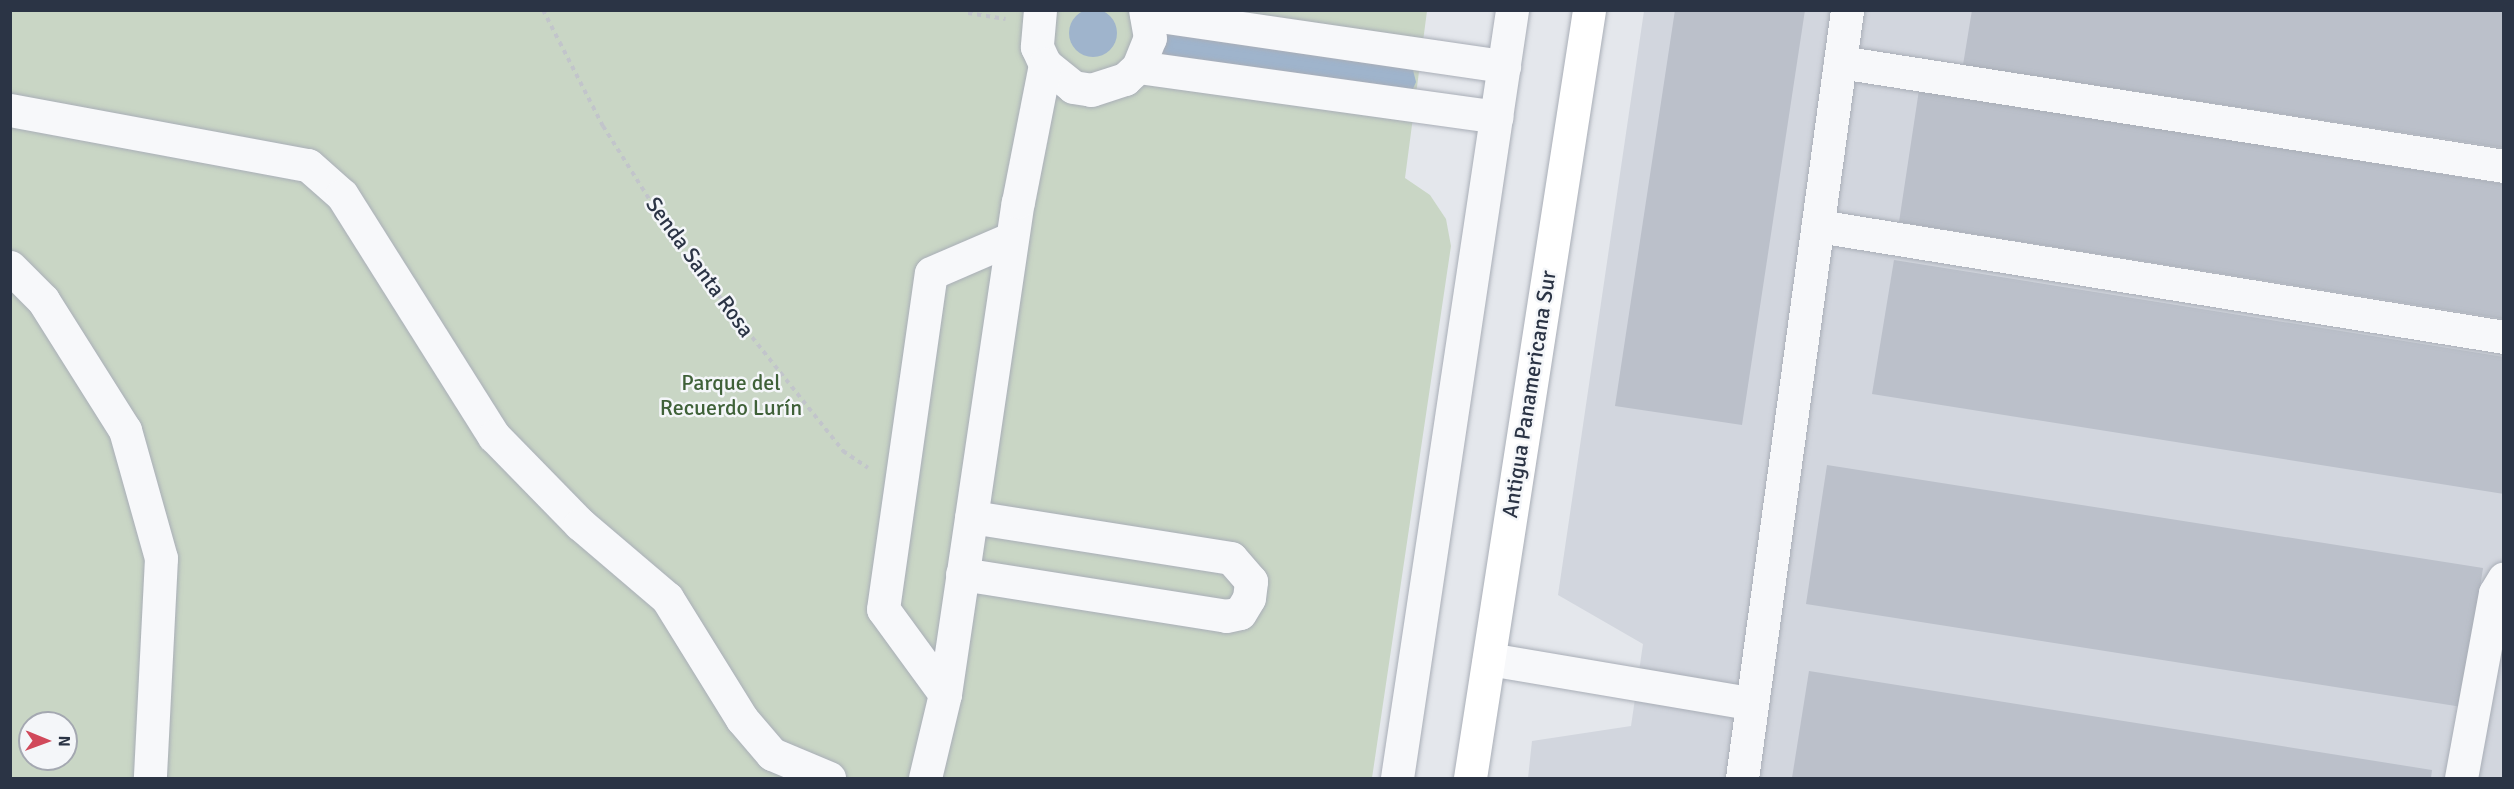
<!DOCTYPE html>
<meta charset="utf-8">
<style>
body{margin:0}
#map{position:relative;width:2514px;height:789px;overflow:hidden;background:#e4e7ec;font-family:Signika,sans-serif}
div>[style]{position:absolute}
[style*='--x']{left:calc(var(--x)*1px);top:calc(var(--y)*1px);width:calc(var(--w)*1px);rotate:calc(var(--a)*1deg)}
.built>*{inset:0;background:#d2d6de}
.green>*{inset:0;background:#c9d6c5}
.water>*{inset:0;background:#9fb4cc}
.round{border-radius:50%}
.building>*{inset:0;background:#bbc0ca}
.path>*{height:4px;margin-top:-2px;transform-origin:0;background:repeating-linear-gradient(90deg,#c2c5cb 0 4.5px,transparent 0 9px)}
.roads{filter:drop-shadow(0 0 2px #a9aeb7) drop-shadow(0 0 2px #a9aeb7)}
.minor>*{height:33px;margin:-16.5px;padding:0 16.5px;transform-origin:16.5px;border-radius:16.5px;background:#f7f8fa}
.major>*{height:33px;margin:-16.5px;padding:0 16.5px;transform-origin:16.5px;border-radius:16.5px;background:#fff}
span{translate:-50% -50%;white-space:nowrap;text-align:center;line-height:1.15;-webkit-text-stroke:5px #f4f6f9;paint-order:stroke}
.street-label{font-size:22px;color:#2b3445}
.park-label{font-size:22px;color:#3f6138}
.frame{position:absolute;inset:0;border:12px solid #2b3445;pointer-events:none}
.north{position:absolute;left:18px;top:711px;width:60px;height:60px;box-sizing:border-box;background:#f4f6f9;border:2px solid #a4a8b1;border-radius:50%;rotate:91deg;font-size:16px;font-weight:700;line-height:24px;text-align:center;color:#2b3445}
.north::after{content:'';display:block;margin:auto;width:21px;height:27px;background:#d1495b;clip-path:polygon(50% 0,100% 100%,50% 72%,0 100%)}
</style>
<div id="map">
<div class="built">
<i style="clip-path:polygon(1644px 11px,2503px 11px,2503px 778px,1528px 778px,1532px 741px,1631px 726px,1643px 644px,1558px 595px)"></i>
</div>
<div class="green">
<i style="clip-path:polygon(evenodd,10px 11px,1427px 11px,1405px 178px,1430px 195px,1446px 219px,1451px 246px,1372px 778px,11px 778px,10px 11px,30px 723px,66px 723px,66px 759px,30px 759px,30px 723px)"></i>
</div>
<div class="water">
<i class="round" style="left:1069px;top:9px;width:48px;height:48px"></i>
<i style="clip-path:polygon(1169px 30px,1412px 66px,1416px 82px,1412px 91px,1163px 57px,1160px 39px)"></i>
</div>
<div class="building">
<i style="clip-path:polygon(1675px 10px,1805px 10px,1742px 425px,1615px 406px)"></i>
<i style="clip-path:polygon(1972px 10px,2504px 10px,2504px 148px,1963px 65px)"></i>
<i style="clip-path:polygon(1919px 90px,2504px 184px,2504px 319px,1899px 222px)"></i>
<i style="clip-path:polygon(1894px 260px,2504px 357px,2504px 494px,1872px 394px)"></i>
<i style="clip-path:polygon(1827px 465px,2483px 568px,2462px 707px,1806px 604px)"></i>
<i style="clip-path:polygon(1809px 671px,2432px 770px,2431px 778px,1792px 778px)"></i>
</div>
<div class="path">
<i style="--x:543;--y:10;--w:131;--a:62.7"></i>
<i style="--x:603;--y:126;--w:142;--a:57.7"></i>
<i style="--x:679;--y:246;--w:263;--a:51.3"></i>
<i style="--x:843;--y:451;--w:30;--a:34"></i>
<i style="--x:968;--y:13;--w:38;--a:9"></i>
<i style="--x:10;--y:599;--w:67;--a:90"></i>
</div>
<div class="roads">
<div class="minor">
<i style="--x:1040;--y:10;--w:37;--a:95"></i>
<i style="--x:1037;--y:47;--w:19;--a:65"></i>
<i style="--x:1045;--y:64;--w:36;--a:39"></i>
<i style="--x:1073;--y:87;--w:18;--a:9"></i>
<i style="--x:1091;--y:90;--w:36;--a:-18"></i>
<i style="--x:1125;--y:79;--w:18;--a:-43"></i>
<i style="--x:1138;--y:67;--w:31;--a:-68"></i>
<i style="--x:1150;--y:38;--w:28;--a:-100"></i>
<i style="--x:1146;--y:14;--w:362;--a:8.3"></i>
<i style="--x:1840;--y:62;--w:672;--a:8.9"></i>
<i style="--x:1138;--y:67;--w:362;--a:7.9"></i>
<i style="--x:10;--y:110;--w:303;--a:10.5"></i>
<i style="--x:308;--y:165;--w:45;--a:41.4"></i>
<i style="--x:342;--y:195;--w:285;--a:57.8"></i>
<i style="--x:494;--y:436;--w:123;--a:45.7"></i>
<i style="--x:580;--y:524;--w:114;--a:40.4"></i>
<i style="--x:667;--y:598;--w:142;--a:58.2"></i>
<i style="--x:742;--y:719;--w:46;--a:49.4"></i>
<i style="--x:772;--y:754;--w:62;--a:22.8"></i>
<i style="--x:1818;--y:226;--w:695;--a:9.19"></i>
<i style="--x:10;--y:267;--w:47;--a:45"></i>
<i style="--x:43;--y:300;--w:154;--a:57.8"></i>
<i style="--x:125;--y:430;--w:133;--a:74.3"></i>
<i style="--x:161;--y:558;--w:220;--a:92.9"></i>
<i style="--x:962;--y:574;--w:267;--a:9"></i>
<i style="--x:1226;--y:616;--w:14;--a:-12"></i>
<i style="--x:1240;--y:613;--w:17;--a:-59"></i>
<i style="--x:1249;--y:598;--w:17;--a:-83"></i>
<i style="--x:1251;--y:581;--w:30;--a:-131"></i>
<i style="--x:1231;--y:558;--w:263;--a:-171"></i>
<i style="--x:1489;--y:659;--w:265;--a:9.6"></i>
<i style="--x:945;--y:694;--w:105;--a:-126.1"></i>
<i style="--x:883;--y:609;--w:339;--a:-81.9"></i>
<i style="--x:931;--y:273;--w:88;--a:-23.4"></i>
<i style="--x:925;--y:778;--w:86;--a:-76.6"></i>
<i style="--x:945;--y:694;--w:497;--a:-81.6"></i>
<i style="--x:1018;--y:202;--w:141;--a:-78.9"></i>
<i style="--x:1397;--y:778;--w:777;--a:-81.48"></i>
<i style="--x:1742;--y:778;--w:775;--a:-82.21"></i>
<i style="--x:2461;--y:778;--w:188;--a:-79.6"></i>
<i style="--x:2495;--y:593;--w:17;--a:-59"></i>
</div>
<div class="major">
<i style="--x:1470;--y:778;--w:777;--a:-81.19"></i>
</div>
</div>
<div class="street-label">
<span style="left:700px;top:267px;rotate:54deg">Senda Santa Rosa</span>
<span style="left:1529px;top:394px;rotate:-81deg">Antigua Panamericana Sur</span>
</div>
<div class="park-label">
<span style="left:731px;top:395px">Parque del<br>Recuerdo Lurín</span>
</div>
<div class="frame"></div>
<div class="north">N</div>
</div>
